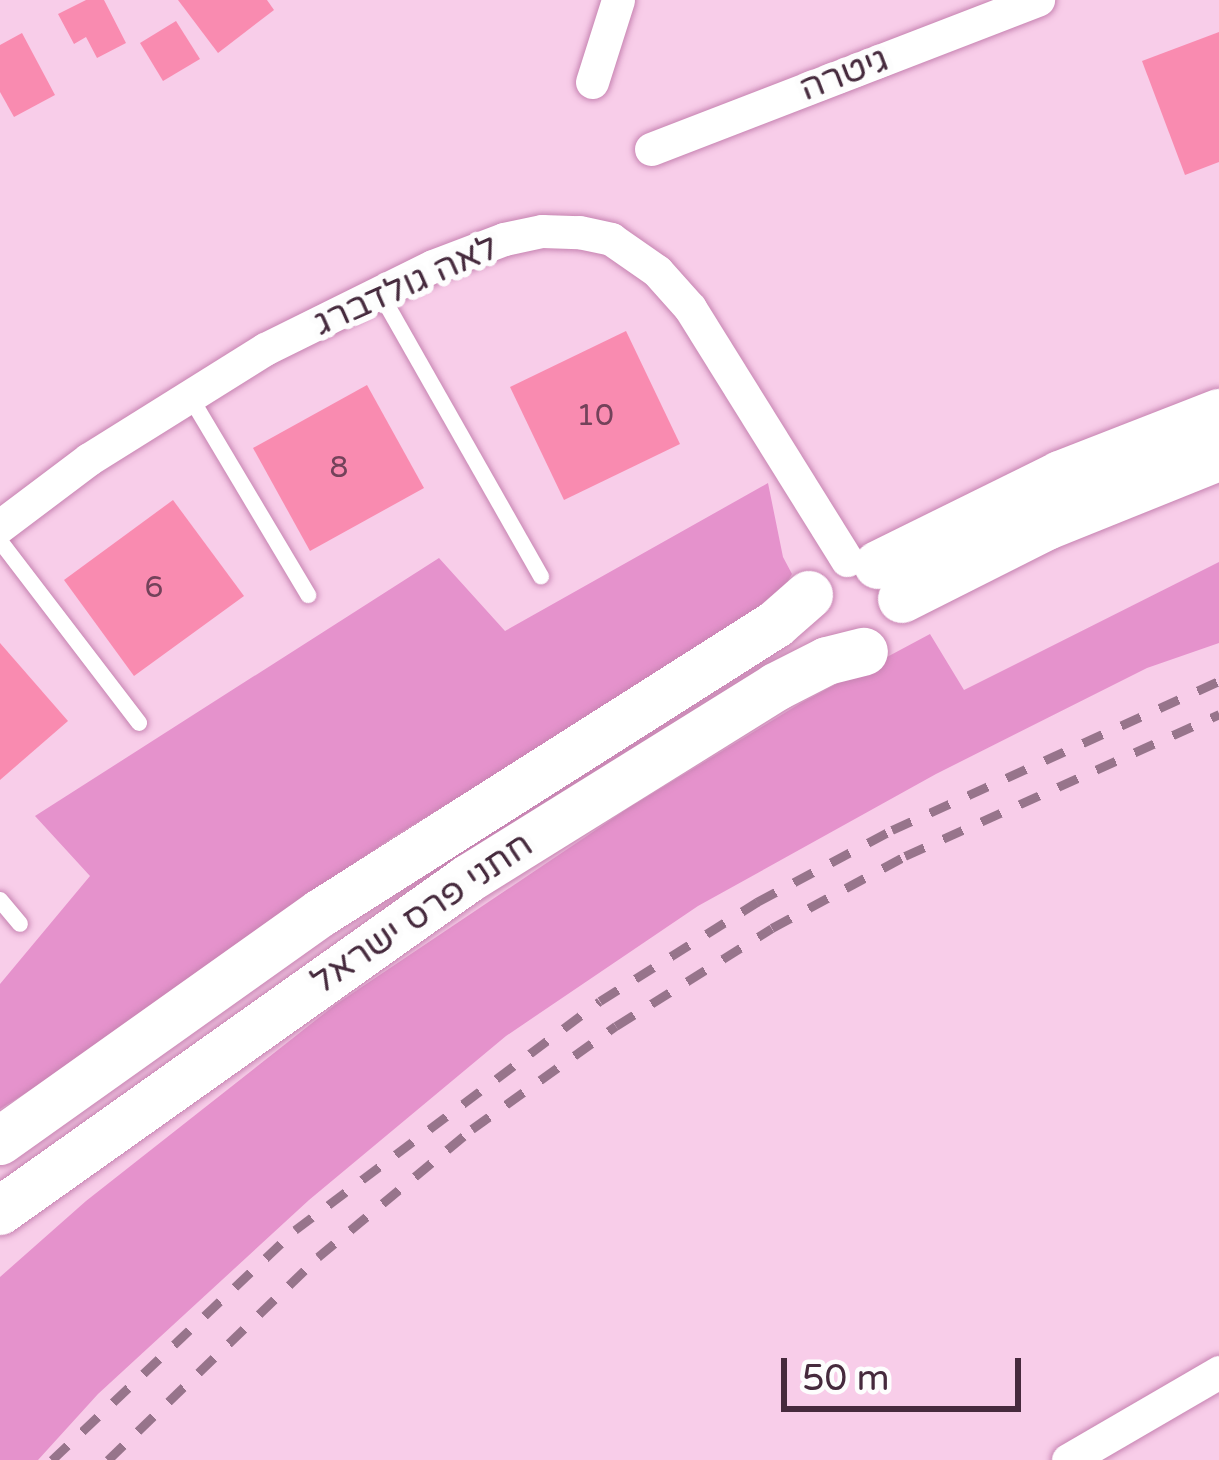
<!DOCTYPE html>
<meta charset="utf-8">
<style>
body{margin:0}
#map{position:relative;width:1219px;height:1460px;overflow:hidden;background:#f8cde9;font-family:"Varela Round","Noto Sans Hebrew",sans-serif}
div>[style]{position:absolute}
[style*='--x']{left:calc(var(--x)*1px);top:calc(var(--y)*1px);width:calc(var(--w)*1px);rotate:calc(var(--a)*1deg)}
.green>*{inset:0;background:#e592cc}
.building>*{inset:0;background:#f98bb0}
.roads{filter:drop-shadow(0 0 3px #c683b1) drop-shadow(0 0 3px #c683b1)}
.service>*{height:16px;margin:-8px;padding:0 8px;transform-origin:8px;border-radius:8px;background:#fff}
.minor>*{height:33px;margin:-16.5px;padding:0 16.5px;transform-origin:16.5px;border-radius:16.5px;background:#fff}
.secondary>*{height:48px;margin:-24px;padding:0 24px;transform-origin:24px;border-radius:24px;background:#fff}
.rail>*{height:9px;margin-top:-4.5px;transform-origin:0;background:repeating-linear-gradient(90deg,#97748b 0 21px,transparent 0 42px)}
span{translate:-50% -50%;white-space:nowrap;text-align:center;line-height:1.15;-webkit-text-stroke:12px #fdfdfd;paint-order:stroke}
.number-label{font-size:30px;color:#73425a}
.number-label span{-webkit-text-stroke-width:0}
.street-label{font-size:36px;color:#462a3d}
.scale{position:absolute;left:781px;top:1358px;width:240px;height:54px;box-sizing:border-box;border:6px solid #462a3d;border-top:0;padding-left:15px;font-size:36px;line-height:42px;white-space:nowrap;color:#462a3d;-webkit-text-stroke:9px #fdfdfd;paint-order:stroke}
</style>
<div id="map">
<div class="green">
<i style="clip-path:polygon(768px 483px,783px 557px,792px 574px,773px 606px,393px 837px,288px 908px,152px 1014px,0 1109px,0 984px,90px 876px,35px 816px,439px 558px,505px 631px)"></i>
<i style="clip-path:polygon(1219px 562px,1219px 643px,1147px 668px,936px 774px,698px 906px,506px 1036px,309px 1200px,98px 1394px,38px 1460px,0 1460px,0 1277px,86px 1201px,335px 1005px,627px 809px,801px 703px,930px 634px,964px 690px)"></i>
</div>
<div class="building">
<i style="clip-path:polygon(86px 0,104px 0,126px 43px,97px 58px,86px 37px,74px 44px,58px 14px)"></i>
<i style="clip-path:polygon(178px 0,267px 0,274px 10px,218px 53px)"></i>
<i style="clip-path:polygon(176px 21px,200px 59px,163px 81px,140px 43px)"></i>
<i style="clip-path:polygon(1219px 32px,1219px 162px,1185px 175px,1142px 61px)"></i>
<i style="clip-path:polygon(22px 33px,55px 95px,14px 117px,0 92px,0 45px)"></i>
<i style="clip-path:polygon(626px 331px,680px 444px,564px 500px,510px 387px)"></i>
<i style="clip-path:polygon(367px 385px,424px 488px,310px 551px,253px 448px)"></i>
<i style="clip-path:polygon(173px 500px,244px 596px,134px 676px,64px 580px)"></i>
<i style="clip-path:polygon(0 643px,68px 721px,0 780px)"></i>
</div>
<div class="roads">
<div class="service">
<i style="--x:380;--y:293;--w:326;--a:60.4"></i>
<i style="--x:189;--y:395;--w:233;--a:59.2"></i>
<i style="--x:0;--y:541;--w:229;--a:52.6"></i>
<i style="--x:0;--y:900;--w:31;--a:50"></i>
</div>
<div class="minor">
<i style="--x:592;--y:82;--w:86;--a:-72.4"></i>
<i style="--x:651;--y:149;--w:415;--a:-21.1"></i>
<i style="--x:0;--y:526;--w:111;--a:-37"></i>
<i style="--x:89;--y:459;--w:208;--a:-32"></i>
<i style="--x:265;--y:349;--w:187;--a:-26.3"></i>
<i style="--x:433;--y:266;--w:76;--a:-20.8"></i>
<i style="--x:504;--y:239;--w:39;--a:-12"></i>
<i style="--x:542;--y:231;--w:37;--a:2"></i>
<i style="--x:579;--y:232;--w:33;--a:12"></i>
<i style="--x:611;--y:239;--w:56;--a:34.8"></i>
<i style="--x:657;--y:271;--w:50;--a:48.3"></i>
<i style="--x:690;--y:308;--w:297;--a:58.1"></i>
<i style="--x:1068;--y:1460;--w:175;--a:-30.2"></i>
</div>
<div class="secondary">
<i style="--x:878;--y:565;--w:203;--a:-26.3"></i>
<i style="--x:1060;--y:475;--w:171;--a:-21.3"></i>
<i style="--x:902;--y:599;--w:162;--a:-26.7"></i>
<i style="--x:1047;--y:526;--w:185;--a:-21.9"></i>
<i style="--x:0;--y:1141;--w:394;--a:-35.4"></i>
<i style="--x:321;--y:913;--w:539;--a:-32.42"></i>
<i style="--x:776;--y:624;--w:44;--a:-41.3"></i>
<i style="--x:0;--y:1211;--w:574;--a:-35.35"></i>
<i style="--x:468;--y:879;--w:363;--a:-31.9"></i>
<i style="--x:776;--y:687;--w:57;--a:-27"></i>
<i style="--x:827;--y:661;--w:38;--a:-14"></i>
</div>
</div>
<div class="rail">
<i style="--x:52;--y:1460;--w:335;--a:-43.4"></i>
<i style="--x:295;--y:1230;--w:381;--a:-36.9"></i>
<i style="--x:600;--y:1001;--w:186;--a:-32.2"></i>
<i style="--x:757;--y:902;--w:153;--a:-28.1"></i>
<i style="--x:892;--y:830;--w:359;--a:-24.5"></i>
<i style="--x:108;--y:1460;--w:292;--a:-44"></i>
<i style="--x:318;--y:1257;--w:200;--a:-39.7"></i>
<i style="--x:472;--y:1129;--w:177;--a:-35.6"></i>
<i style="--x:616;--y:1026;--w:184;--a:-32.1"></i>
<i style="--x:772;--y:928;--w:151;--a:-28.4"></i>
<i style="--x:905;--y:856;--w:345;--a:-24.3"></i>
</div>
<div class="number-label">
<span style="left:595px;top:416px">10</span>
<span style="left:339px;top:468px">8</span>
<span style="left:154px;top:588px">6</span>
</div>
<div class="street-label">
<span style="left:844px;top:74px;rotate:-21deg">גיטרה</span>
<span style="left:406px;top:285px;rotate:-24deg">לאה גולדברג</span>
<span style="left:422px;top:913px;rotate:-34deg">חתני פרס ישראל</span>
</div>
<div class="scale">50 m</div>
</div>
